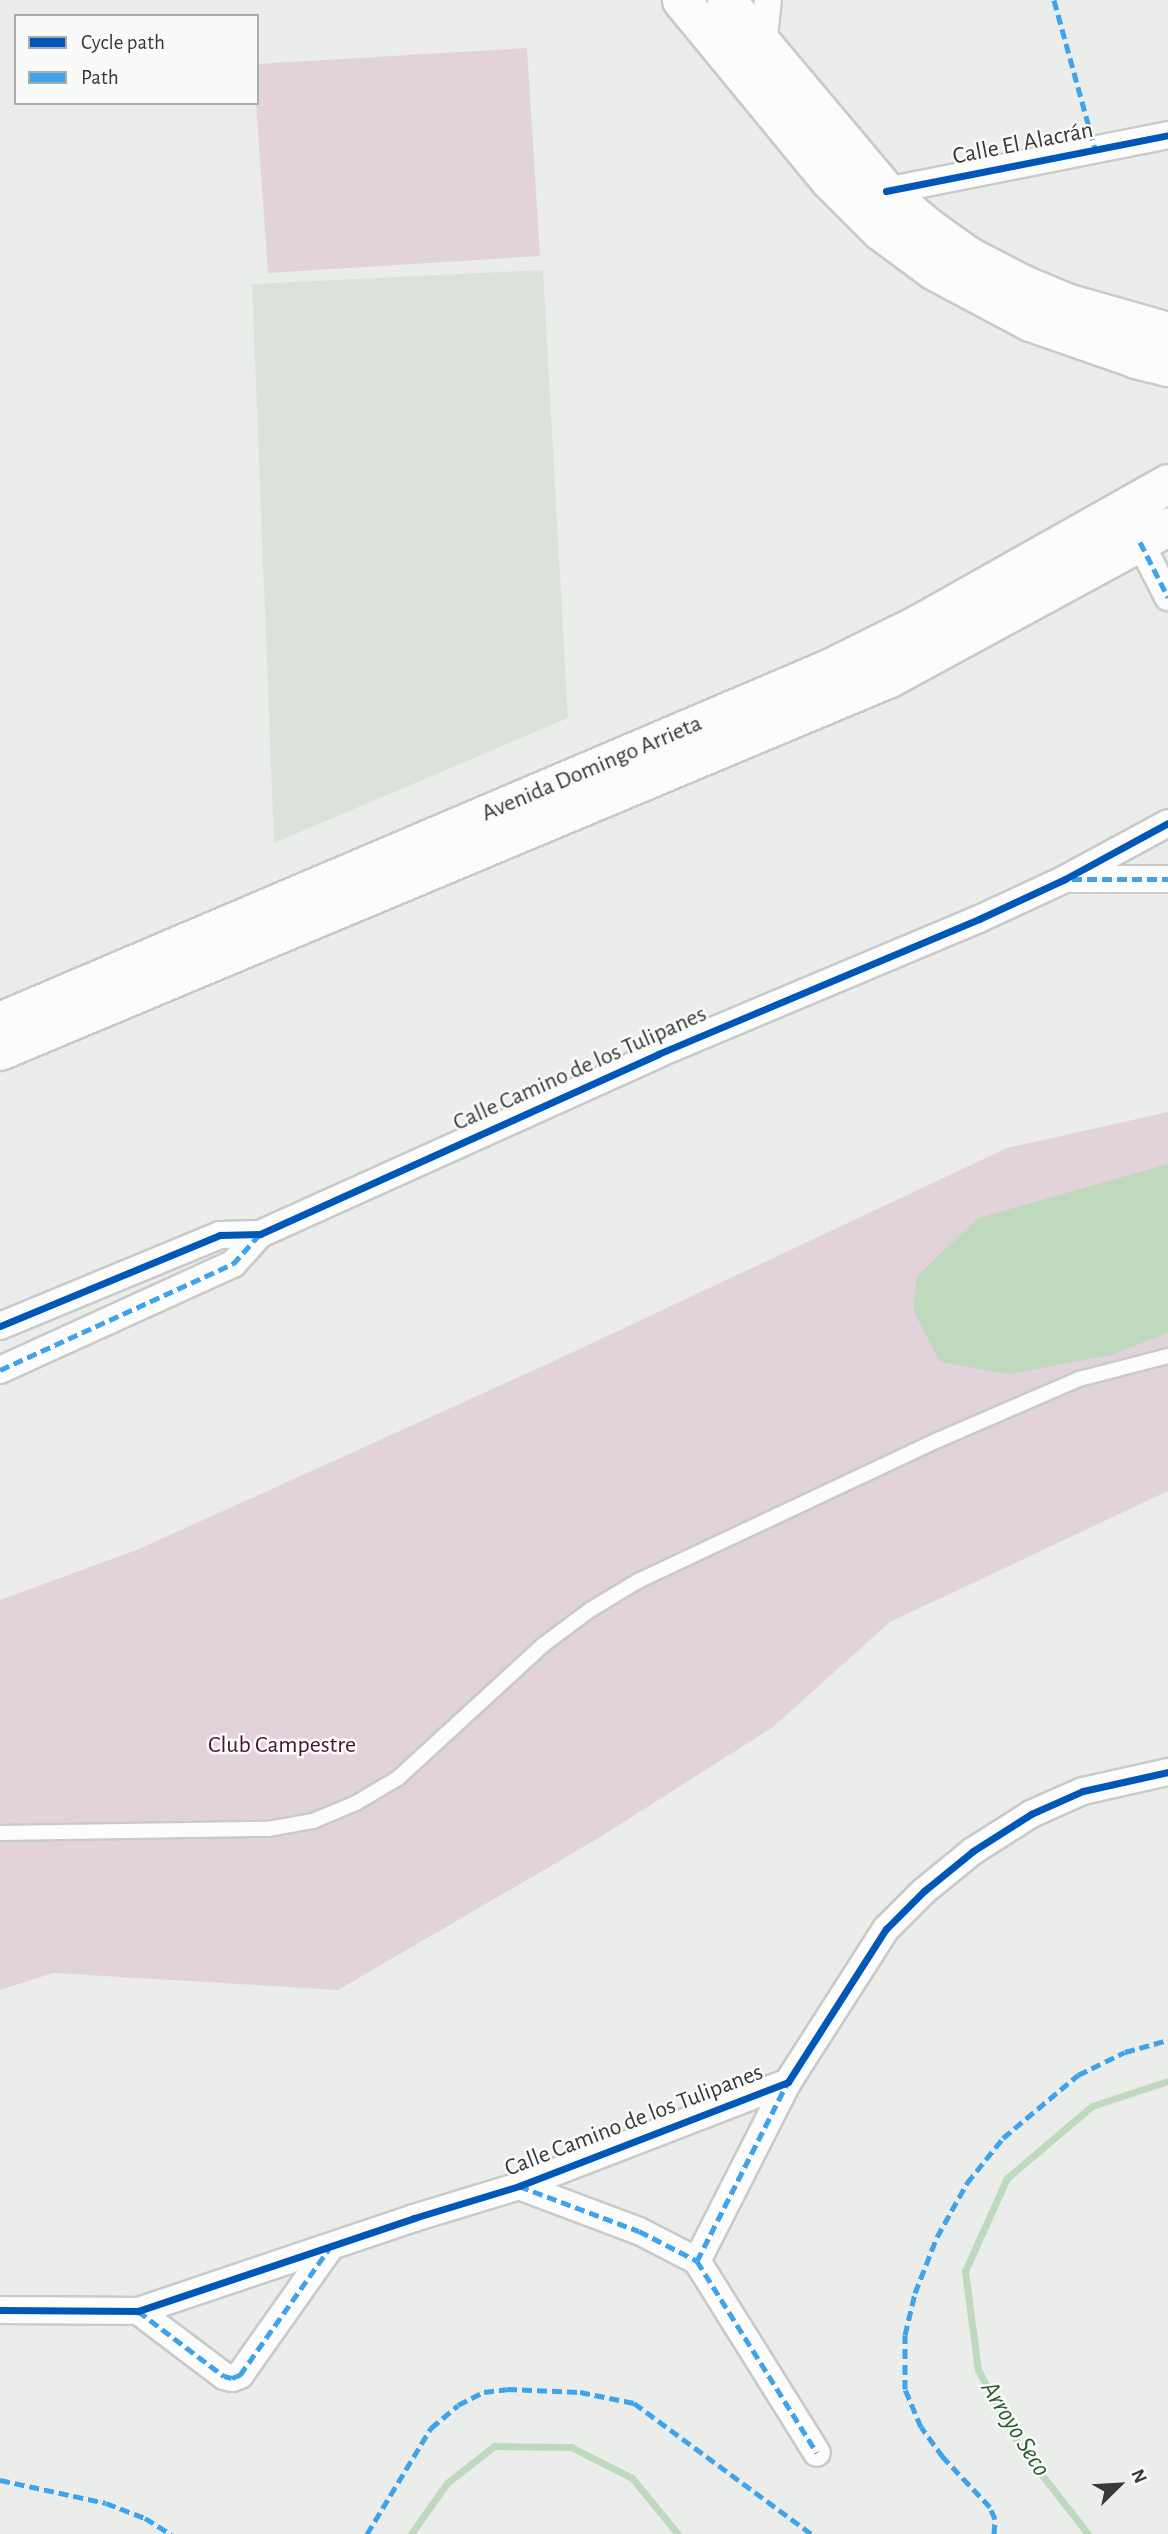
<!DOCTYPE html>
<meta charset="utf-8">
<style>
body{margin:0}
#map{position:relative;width:1168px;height:2534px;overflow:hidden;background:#ebedeb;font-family:"Alegreya Sans",sans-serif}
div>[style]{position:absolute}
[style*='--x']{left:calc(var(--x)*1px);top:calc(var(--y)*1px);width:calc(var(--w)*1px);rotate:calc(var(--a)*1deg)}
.built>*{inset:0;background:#dbe2dc}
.green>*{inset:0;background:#e2d3da}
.water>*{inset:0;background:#bed9be}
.stream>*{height:7px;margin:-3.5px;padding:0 3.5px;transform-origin:3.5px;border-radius:3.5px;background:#bed9be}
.roads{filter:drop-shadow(2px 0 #c9cbc9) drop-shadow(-2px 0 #c9cbc9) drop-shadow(0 2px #c9cbc9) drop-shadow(0 -2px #c9cbc9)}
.service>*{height:14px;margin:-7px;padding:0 7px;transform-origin:7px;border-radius:7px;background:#fcfcfc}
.minor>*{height:26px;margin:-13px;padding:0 13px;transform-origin:13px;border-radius:13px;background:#fcfcfc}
.secondary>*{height:37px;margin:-18.5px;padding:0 18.5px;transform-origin:18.5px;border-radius:18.5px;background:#fcfcfc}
.primary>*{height:38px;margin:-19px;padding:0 19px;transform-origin:19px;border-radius:19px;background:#fcfcfc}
.quiet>*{height:5px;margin-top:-2.5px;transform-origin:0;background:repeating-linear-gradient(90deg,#3fa3ec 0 10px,transparent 0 15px)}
.cycleway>*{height:7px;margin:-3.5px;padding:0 3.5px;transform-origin:3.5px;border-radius:3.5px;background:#0057b8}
span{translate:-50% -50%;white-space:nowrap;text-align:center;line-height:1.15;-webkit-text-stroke:5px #f8fbf8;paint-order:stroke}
.street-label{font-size:24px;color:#373837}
.park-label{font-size:24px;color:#491134}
.water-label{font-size:26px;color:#265b2c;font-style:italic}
.legend{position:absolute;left:14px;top:14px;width:245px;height:91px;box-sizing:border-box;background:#f8fbf8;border:2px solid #abadab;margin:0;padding:9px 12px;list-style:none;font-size:21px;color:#373837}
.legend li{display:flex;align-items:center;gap:14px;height:35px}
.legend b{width:35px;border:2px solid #abadab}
.north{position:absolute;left:1084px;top:2450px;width:70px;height:70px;-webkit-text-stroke:5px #f8fbf8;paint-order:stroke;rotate:66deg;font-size:19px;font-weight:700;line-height:28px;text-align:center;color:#373837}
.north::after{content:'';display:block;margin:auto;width:24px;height:32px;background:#373837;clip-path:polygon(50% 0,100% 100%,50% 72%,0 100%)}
</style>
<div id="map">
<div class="built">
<i style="clip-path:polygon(543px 270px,568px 718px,274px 843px,252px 284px)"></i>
</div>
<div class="green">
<i style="clip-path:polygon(527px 48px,540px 256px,268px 273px,256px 103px,257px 64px)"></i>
<i style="clip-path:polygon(1168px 1112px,1168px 1491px,890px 1622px,773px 1727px,597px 1839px,338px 1990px,53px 1973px,0 1990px,0 1600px,139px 1549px,554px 1361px,1007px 1148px)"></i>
</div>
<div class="water">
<i style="clip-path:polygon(1168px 1164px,1168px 1333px,1111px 1355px,1010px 1374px,940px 1362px,913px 1310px,917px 1276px,978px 1218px)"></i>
</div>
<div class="stream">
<i style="--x:411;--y:2534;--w:62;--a:-54.8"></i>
<i style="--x:447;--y:2483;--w:60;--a:-38.2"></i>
<i style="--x:494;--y:2446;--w:77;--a:0.7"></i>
<i style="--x:571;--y:2447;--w:68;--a:26.9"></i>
<i style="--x:632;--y:2478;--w:72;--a:50.6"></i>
<i style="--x:1088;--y:2534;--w:110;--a:-128"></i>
<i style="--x:1020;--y:2447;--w:88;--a:-118.6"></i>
<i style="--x:978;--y:2370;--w:100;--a:-97.5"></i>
<i style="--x:965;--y:2271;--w:102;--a:-65.7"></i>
<i style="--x:1007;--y:2178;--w:111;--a:-40.3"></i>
<i style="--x:1092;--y:2106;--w:80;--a:-18.2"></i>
</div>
<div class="roads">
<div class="service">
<i style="--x:0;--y:1833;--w:268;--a:-0.9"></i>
<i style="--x:268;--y:1829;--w:46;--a:-10.1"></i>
<i style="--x:313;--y:1821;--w:47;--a:-22.7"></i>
<i style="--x:356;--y:1803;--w:49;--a:-30.8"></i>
<i style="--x:398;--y:1778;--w:197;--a:-42.5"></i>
<i style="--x:543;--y:1645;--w:59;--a:-36.7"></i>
<i style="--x:590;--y:1610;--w:56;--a:-31.1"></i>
<i style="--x:638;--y:1581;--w:331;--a:-25.2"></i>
<i style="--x:938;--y:1440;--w:154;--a:-23.4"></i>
<i style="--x:1079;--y:1379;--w:92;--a:-14.5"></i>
</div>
<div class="minor">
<i style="--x:756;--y:51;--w:9;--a:-41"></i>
<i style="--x:763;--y:45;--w:45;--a:-83.7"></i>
<i style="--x:886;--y:191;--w:288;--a:-11.2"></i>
<i style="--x:1140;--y:542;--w:62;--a:63"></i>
<i style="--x:1070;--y:879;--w:98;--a:0"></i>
<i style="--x:0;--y:1326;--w:238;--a:-22.5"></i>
<i style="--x:220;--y:1235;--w:40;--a:-1.4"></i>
<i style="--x:260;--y:1234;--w:437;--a:-24.3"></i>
<i style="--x:658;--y:1054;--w:348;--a:-22.8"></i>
<i style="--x:979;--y:919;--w:95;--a:-24.9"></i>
<i style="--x:1065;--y:879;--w:117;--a:-28.5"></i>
<i style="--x:0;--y:1370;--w:256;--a:-24.5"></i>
<i style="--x:233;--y:1264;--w:40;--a:-48"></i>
<i style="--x:519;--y:2186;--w:128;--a:20.6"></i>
<i style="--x:639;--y:2231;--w:65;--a:27.3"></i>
<i style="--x:697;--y:2261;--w:226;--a:58"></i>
<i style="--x:697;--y:2261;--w:201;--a:-63.1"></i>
<i style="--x:0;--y:2310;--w:138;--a:0.4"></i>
<i style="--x:138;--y:2311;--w:291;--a:-18.6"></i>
<i style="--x:414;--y:2218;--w:110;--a:-16.9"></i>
<i style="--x:519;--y:2186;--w:288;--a:-21.1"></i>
<i style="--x:788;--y:2082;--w:182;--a:-57.4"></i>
<i style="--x:886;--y:1929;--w:54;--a:-45"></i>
<i style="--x:924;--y:1891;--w:63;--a:-39.2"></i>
<i style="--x:973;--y:1851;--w:69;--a:-32.5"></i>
<i style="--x:1031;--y:1814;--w:57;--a:-23.9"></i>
<i style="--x:1083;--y:1791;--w:87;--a:-12.6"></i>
<i style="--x:138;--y:2311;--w:108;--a:37.1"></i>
<i style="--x:224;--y:2376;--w:8;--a:14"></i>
<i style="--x:232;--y:2378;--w:9;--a:-21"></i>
<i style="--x:240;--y:2375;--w:154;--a:-54.8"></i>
</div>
<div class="secondary">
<i style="--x:681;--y:0;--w:233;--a:50.6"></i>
<i style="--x:829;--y:180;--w:72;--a:45"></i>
<i style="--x:880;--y:231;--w:67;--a:36.5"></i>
<i style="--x:934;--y:271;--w:109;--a:28"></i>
<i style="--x:1030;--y:322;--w:112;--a:19.2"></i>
<i style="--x:1136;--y:359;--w:31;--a:4"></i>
<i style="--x:726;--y:0;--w:249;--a:50"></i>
<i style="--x:886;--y:191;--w:54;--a:40.5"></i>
<i style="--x:927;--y:226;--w:52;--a:35.5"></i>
<i style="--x:969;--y:256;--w:59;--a:27.4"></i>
<i style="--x:1021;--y:283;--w:49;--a:22.9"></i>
<i style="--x:1066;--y:302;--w:106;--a:15.9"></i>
</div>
<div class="primary">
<i style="--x:1136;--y:359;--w:33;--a:14"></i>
<i style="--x:0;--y:1022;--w:899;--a:-23.06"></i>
<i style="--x:827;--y:670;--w:104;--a:-26.3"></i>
<i style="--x:920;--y:624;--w:285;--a:-29.4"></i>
<i style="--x:0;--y:1051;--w:965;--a:-22.74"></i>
<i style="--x:890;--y:678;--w:316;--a:-28.5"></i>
</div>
</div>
<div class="quiet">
<i style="--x:1054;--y:0;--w:155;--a:74.6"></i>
<i style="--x:1140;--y:542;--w:62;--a:63"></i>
<i style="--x:1072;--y:879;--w:96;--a:0"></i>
<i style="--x:0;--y:1370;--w:256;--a:-24.5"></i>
<i style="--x:233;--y:1264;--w:40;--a:-48"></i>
<i style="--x:519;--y:2186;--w:128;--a:20.6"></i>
<i style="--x:639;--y:2231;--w:65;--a:27.3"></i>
<i style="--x:697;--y:2261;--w:226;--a:58"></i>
<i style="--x:697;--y:2261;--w:201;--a:-63.1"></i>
<i style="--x:138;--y:2311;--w:108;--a:37.1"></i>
<i style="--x:224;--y:2376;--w:8;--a:14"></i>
<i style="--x:232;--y:2378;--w:9;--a:-21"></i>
<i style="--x:240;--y:2375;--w:154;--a:-54.8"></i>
<i style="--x:0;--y:2480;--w:108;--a:12.2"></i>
<i style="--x:106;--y:2503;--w:42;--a:21"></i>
<i style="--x:145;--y:2518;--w:31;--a:32"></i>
<i style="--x:367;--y:2534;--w:124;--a:-58.9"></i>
<i style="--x:431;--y:2428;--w:35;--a:-40"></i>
<i style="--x:458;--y:2405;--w:29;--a:-27"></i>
<i style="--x:484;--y:2392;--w:23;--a:-7"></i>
<i style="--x:507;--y:2389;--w:73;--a:2.4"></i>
<i style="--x:580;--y:2392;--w:55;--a:11.5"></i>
<i style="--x:634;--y:2403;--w:221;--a:36.4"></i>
<i style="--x:994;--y:2534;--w:15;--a:-86"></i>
<i style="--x:995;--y:2519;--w:13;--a:-113"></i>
<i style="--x:990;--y:2507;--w:69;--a:-133.2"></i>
<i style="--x:943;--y:2457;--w:37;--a:-126"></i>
<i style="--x:921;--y:2427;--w:41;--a:-112.8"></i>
<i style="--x:905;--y:2389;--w:54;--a:-90"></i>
<i style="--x:905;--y:2335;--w:43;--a:-76.6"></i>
<i style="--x:915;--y:2293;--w:60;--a:-68.6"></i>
<i style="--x:937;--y:2237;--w:62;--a:-60.9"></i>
<i style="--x:967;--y:2183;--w:58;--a:-51.3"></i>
<i style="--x:1003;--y:2138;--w:98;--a:-40"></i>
<i style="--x:1078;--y:2075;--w:52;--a:-26.1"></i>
<i style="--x:1125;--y:2052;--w:45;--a:-15.6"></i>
</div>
<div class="cycleway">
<i style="--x:886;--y:191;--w:288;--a:-11.2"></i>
<i style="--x:0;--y:1326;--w:238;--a:-22.5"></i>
<i style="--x:220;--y:1235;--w:40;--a:-1.4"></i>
<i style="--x:260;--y:1234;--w:437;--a:-24.3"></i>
<i style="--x:658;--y:1054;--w:348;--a:-22.8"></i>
<i style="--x:979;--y:919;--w:95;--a:-24.9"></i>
<i style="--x:1065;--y:879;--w:117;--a:-28.5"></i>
<i style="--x:0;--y:2310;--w:138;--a:0.4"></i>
<i style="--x:138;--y:2311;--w:291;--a:-18.6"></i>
<i style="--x:414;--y:2218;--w:110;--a:-16.9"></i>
<i style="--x:519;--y:2186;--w:288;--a:-21.1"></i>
<i style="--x:788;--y:2082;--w:182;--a:-57.4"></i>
<i style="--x:886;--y:1929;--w:54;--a:-45"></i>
<i style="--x:924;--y:1891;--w:63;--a:-39.2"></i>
<i style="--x:973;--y:1851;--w:69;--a:-32.5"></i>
<i style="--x:1031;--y:1814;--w:57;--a:-23.9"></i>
<i style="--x:1083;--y:1791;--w:87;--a:-12.6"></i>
</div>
<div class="street-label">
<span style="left:1023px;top:144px;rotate:-11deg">Calle El Alacrán</span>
<span style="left:592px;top:769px;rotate:-23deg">Avenida Domingo Arrieta</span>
<span style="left:580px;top:1069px;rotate:-24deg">Calle Camino de los Tulipanes</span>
<span style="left:634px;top:2121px;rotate:-21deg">Calle Camino de los Tulipanes</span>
</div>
<div class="park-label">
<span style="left:282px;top:1746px">Club Campestre</span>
</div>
<div class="water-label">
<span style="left:1015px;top:2429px;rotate:58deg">Arroyo Seco</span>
</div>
<ul class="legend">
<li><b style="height:9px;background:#0057b8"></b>Cycle path</li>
<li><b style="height:9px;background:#3fa3ec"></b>Path</li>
</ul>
<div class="north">N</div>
</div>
